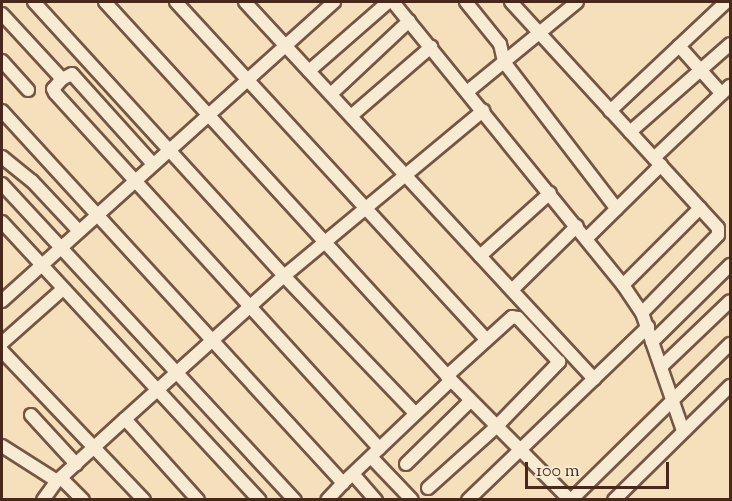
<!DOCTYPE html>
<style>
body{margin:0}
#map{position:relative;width:732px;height:501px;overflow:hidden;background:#f5e0bb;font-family:"Sorts Mill Goudy",serif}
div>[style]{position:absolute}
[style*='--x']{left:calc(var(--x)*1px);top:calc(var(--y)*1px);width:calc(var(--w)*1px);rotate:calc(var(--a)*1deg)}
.roads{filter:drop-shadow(2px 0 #745644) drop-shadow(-2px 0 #745644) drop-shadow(0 2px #745644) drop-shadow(0 -2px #745644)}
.minor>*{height:12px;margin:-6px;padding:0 6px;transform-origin:6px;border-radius:6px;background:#f8ebd3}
span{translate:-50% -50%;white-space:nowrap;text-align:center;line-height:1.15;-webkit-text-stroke:4.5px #f8ebd3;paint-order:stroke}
.frame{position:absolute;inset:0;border:3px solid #49281c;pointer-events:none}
.scale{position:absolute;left:525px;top:462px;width:144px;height:27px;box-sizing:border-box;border:3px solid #49281c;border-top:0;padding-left:8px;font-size:18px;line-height:21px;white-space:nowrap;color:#49281c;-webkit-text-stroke:4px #f8ebd3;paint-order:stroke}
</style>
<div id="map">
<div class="roads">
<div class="minor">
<i style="--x:34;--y:2;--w:371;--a:47.6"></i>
<i style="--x:284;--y:276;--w:190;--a:46.3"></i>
<i style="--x:105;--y:2;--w:512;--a:47.53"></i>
<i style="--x:451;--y:380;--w:169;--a:45.2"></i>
<i style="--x:176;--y:2;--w:458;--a:47.4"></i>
<i style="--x:245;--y:2;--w:514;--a:47.21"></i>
<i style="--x:393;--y:2;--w:365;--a:50.9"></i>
<i style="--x:623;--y:285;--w:34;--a:56"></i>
<i style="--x:642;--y:313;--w:125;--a:70.8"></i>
<i style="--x:466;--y:2;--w:54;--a:51"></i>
<i style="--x:500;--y:44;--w:18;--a:77"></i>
<i style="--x:504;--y:62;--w:185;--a:52.5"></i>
<i style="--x:511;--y:2;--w:306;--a:47.5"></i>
<i style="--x:718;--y:228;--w:7;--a:90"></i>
<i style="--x:718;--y:235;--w:109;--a:134.3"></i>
<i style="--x:2;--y:14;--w:88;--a:47.3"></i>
<i style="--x:62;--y:79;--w:13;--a:132"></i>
<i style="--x:53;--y:89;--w:4;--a:63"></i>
<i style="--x:55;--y:93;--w:481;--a:47.6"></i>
<i style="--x:679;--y:46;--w:64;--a:48.1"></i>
<i style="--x:2;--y:61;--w:39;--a:48"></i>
<i style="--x:309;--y:71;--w:105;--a:-41.1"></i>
<i style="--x:62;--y:79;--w:11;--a:-27"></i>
<i style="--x:72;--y:74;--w:121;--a:48"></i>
<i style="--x:467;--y:92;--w:142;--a:-39.3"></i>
<i style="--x:331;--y:94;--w:107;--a:-43.1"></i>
<i style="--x:2;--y:111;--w:505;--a:47.49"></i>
<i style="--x:343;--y:483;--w:23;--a:133"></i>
<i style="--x:610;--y:111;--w:159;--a:-43.2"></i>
<i style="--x:351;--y:116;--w:106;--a:-40.8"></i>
<i style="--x:630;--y:132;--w:133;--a:-41.3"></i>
<i style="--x:2;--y:157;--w:38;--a:39"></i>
<i style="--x:32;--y:181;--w:67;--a:46.8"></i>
<i style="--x:654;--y:158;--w:105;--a:-43.5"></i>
<i style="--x:2;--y:184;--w:431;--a:47.2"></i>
<i style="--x:2;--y:222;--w:379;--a:47.2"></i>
<i style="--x:587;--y:238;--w:104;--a:-44.6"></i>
<i style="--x:480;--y:256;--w:94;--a:-42"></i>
<i style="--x:623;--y:285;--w:109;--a:-45"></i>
<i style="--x:512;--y:290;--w:91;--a:-44.6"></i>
<i style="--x:2;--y:301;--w:447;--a:-42"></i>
<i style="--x:652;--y:342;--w:110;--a:-44.6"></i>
<i style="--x:2;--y:343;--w:81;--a:-41.5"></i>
<i style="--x:2;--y:351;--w:206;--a:46.4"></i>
<i style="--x:661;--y:367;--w:95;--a:-43.7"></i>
<i style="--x:31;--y:415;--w:67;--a:47.4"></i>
<i style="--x:125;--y:419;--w:214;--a:-42"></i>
<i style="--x:284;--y:276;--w:259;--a:-39.7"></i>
<i style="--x:2;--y:446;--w:65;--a:32.5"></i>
<i style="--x:371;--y:457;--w:59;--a:46.4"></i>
<i style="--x:406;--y:464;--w:90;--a:-44.5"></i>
<i style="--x:353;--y:474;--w:35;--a:49"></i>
<i style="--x:61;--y:478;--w:31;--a:45"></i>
<i style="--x:343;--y:483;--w:149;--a:-43.6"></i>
<i style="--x:428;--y:488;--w:91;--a:-41.9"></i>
<i style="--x:496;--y:427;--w:91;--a:-45.9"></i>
<i style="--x:559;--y:362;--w:60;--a:-133"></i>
<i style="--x:518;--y:318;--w:6;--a:-171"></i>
<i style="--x:512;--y:317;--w:88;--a:137.8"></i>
<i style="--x:43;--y:500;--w:24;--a:-54"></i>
<i style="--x:57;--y:481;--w:92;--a:-42.4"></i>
<i style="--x:125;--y:419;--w:109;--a:48"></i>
<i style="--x:468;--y:500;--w:250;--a:-43.9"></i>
<i style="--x:571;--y:500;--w:223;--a:-44.5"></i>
<i style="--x:614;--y:500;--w:163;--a:-44.5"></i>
</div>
</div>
<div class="frame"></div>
<div class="scale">100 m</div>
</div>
